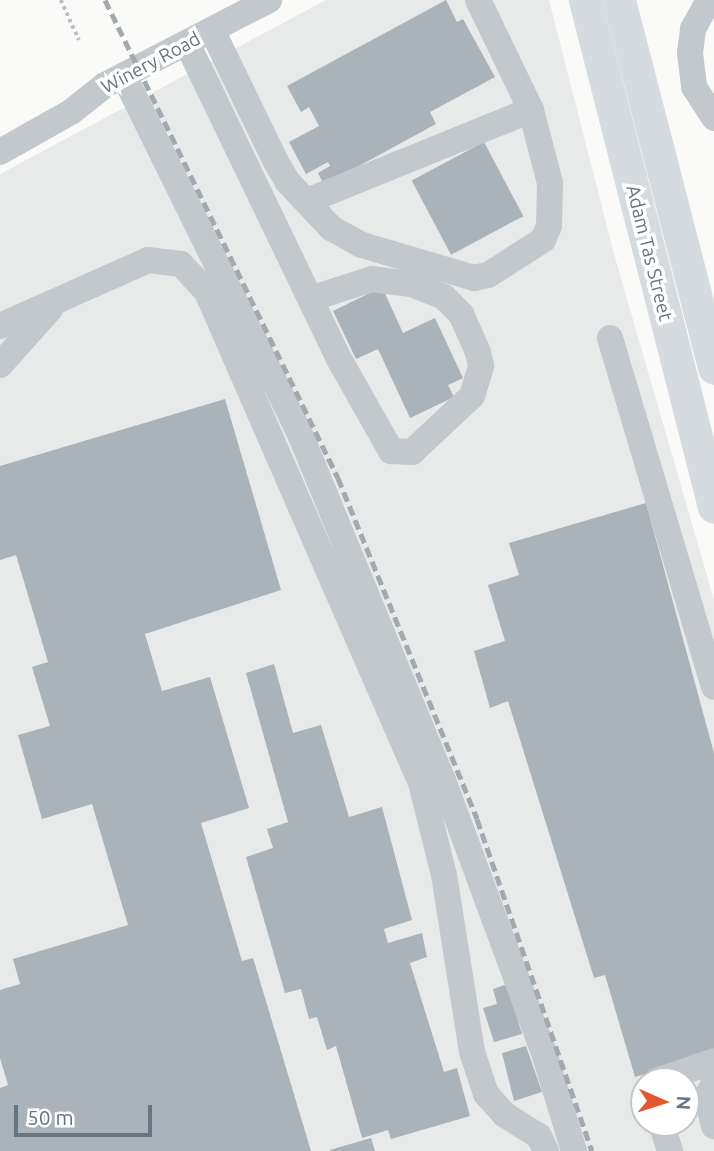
<!DOCTYPE html>
<style>
body{margin:0}
#map{position:relative;width:714px;height:1151px;overflow:hidden;background:#fafaf8;font-family:Ubuntu,sans-serif}
div>[style]{position:absolute}
[style*='--x']{left:calc(var(--x)*1px);top:calc(var(--y)*1px);width:calc(var(--w)*1px);rotate:calc(var(--a)*1deg)}
.built>*{inset:0;background:#e8e9e9}
.building>*{inset:0;background:#aab3b9;transform-origin:0 0}
.path>*{height:3.5px;margin-top:-1.75px;transform-origin:0;background:repeating-linear-gradient(90deg,#bbbfc2 0 3.5px,transparent 0 7px)}
.minor>*{height:26px;margin:-13px;padding:0 13px;transform-origin:13px;border-radius:13px;background:#c3c8cc}
.major>*{height:33px;margin:-16.5px;padding:0 16.5px;transform-origin:16.5px;border-radius:16.5px;background:#d6dbdf}
.rail>*{height:5px;margin-top:-2.5px;transform-origin:0;background:repeating-linear-gradient(90deg,#a2aab0 0 10px,transparent 0 15px)}
span{translate:-50% -50%;white-space:nowrap;text-align:center;line-height:1.15;-webkit-text-stroke:7px #fff;paint-order:stroke}
.street-label{font-size:19px;color:#657683}
.north{position:absolute;left:630px;top:1067px;width:70px;height:70px;box-sizing:border-box;background:#fff;border:2px solid #c1c8cd;border-radius:50%;rotate:93deg;font-size:19px;font-weight:700;line-height:28px;text-align:center;color:#657683}
.north::after{content:'';display:block;margin:auto;width:24px;height:32px;background:#e4572e;clip-path:polygon(50% 0,100% 100%,50% 72%,0 100%)}
.scale{position:absolute;left:14px;top:1105px;width:138px;height:32px;box-sizing:border-box;border:4px solid #657683;border-top:0;padding-left:9px;font-size:21px;line-height:24px;white-space:nowrap;color:#657683;-webkit-text-stroke:5px #fff;paint-order:stroke}
</style>
<div id="map">
<div class="built">
<i style="clip-path:polygon(evenodd,326px 0,549px 0,614px 254px,714px 600px,714px 1151px,0 1151px,0 174px,326px 0,644px 1081px,686px 1081px,686px 1123px,644px 1123px,644px 1081px)"></i>
</div>
<div class="building">
<i style="clip-path:polygon(446px 0,457px 22px,463px 19px,495px 77px,430px 112px,436px 124px,324px 185px,318px 173px,330px 166px,328px 162px,306px 174px,289px 142px,319px 126px,309px 107px,301px 112px,287px 86px)"></i>
<i style="left:484px;top:142px;width:84px;height:82px;rotate:62deg"></i>
<i style="clip-path:polygon(382px 287px,403px 333px,435px 318px,463px 378px,448px 385px,454px 397px,410px 418px,378px 349px,356px 359px,333px 311px)"></i>
<i style="clip-path:polygon(225px 399px,281px 590px,145px 634px,162px 691px,210px 677px,249px 808px,201px 823px,242px 961px,253px 958px,311px 1151px,0 1151px,0 1088px,8px 1085px,0 1058px,0 990px,20px 984px,13px 959px,128px 925px,92px 804px,42px 819px,18px 735px,50px 726px,32px 667px,48px 662px,16px 555px,0 560px,0 466px)"></i>
<i style="clip-path:polygon(646px 503px,714px 753px,714px 1054px,635px 1077px,605px 975px,594px 978px,508px 701px,490px 708px,474px 651px,505px 641px,488px 585px,519px 575px,509px 543px)"></i>
<i style="clip-path:polygon(274px 664px,293px 733px,321px 725px,349px 817px,382px 807px,412px 920px,384px 929px,388px 943px,422px 933px,427px 957px,410px 963px,444px 1072px,457px 1068px,470px 1116px,391px 1139px,388px 1130px,362px 1138px,336px 1046px,327px 1050px,317px 1017px,309px 1019px,301px 989px,285px 993px,246px 857px,273px 848px,267px 829px,288px 822px,246px 673px)"></i>
<i style="clip-path:polygon(507px 984px,522px 1034px,494px 1042px,483px 1008px,497px 1004px,493px 989px)"></i>
<i style="clip-path:polygon(526px 1046px,542px 1092px,514px 1101px,502px 1053px)"></i>
<i style="clip-path:polygon(371px 1138px,375px 1151px,330px 1151px,330px 1150px)"></i>
</div>
<div class="path">
<i style="--x:61;--y:0;--w:44;--a:65.8"></i>
</div>
<div class="minor">
<i style="--x:709;--y:0;--w:33;--a:119"></i>
<i style="--x:693;--y:29;--w:24;--a:97"></i>
<i style="--x:690;--y:53;--w:34;--a:83"></i>
<i style="--x:694;--y:87;--w:37;--a:57"></i>
<i style="--x:212;--y:30;--w:144;--a:64.1"></i>
<i style="--x:275;--y:160;--w:24;--a:60"></i>
<i style="--x:287;--y:181;--w:64;--a:46.9"></i>
<i style="--x:331;--y:228;--w:35;--a:29"></i>
<i style="--x:362;--y:245;--w:117;--a:16.4"></i>
<i style="--x:474;--y:278;--w:14;--a:-12"></i>
<i style="--x:488;--y:275;--w:65;--a:-32.5"></i>
<i style="--x:543;--y:240;--w:15;--a:-67"></i>
<i style="--x:549;--y:226;--w:43;--a:-88.7"></i>
<i style="--x:550;--y:183;--w:75;--a:-104.6"></i>
<i style="--x:531;--y:110;--w:122;--a:-115.7"></i>
<i style="--x:187;--y:43;--w:351;--a:64.3"></i>
<i style="--x:339;--y:359;--w:106;--a:60.5"></i>
<i style="--x:391;--y:451;--w:21;--a:3"></i>
<i style="--x:412;--y:452;--w:82;--a:-43"></i>
<i style="--x:472;--y:396;--w:31;--a:-73"></i>
<i style="--x:481;--y:366;--w:14;--a:-102"></i>
<i style="--x:478;--y:352;--w:42;--a:-114.1"></i>
<i style="--x:461;--y:314;--w:24;--a:-135"></i>
<i style="--x:444;--y:297;--w:35;--a:-158"></i>
<i style="--x:411;--y:284;--w:39;--a:-173"></i>
<i style="--x:372;--y:279;--w:65;--a:162.1"></i>
<i style="--x:124;--y:76;--w:394;--a:63.8"></i>
<i style="--x:298;--y:429;--w:380;--a:67.6"></i>
<i style="--x:443;--y:780;--w:297;--a:69.7"></i>
<i style="--x:546;--y:1059;--w:96;--a:73.1"></i>
<i style="--x:0;--y:152;--w:81;--a:-29.4"></i>
<i style="--x:71;--y:112;--w:43;--a:-38.5"></i>
<i style="--x:105;--y:85;--w:185;--a:-27.4"></i>
<i style="--x:307;--y:201;--w:242;--a:-22.1"></i>
<i style="--x:0;--y:326;--w:162;--a:-24"></i>
<i style="--x:148;--y:260;--w:33;--a:7"></i>
<i style="--x:181;--y:264;--w:38;--a:47"></i>
<i style="--x:207;--y:292;--w:536;--a:66.45"></i>
<i style="--x:421;--y:783;--w:95;--a:76"></i>
<i style="--x:444;--y:875;--w:179;--a:81"></i>
<i style="--x:472;--y:1052;--w:44;--a:71.6"></i>
<i style="--x:486;--y:1094;--w:28;--a:48"></i>
<i style="--x:505;--y:1115;--w:40;--a:32"></i>
<i style="--x:539;--y:1136;--w:17;--a:65"></i>
<i style="--x:610;--y:338;--w:364;--a:73.4"></i>
<i style="--x:0;--y:365;--w:75;--a:-48.2"></i>
<i style="--x:657;--y:1081;--w:60;--a:-19.3"></i>
<i style="--x:714;--y:1083;--w:15;--a:118"></i>
<i style="--x:707;--y:1096;--w:31;--a:77"></i>
<i style="--x:661;--y:1123;--w:29;--a:72"></i>
</div>
<div class="major">
<i style="--x:585;--y:0;--w:523;--a:75.72"></i>
<i style="--x:619;--y:0;--w:380;--a:75.5"></i>
</div>
<div class="rail">
<i style="--x:105;--y:0;--w:532;--a:64.01"></i>
<i style="--x:338;--y:478;--w:368;--a:67.8"></i>
<i style="--x:477;--y:819;--w:351;--a:70.9"></i>
</div>
<div class="street-label">
<span style="left:151px;top:63px;rotate:-28deg">Winery Road</span>
<span style="left:649px;top:253px;rotate:76deg">Adam Tas Street</span>
</div>
<div class="north">N</div>
<div class="scale">50 m</div>
</div>
